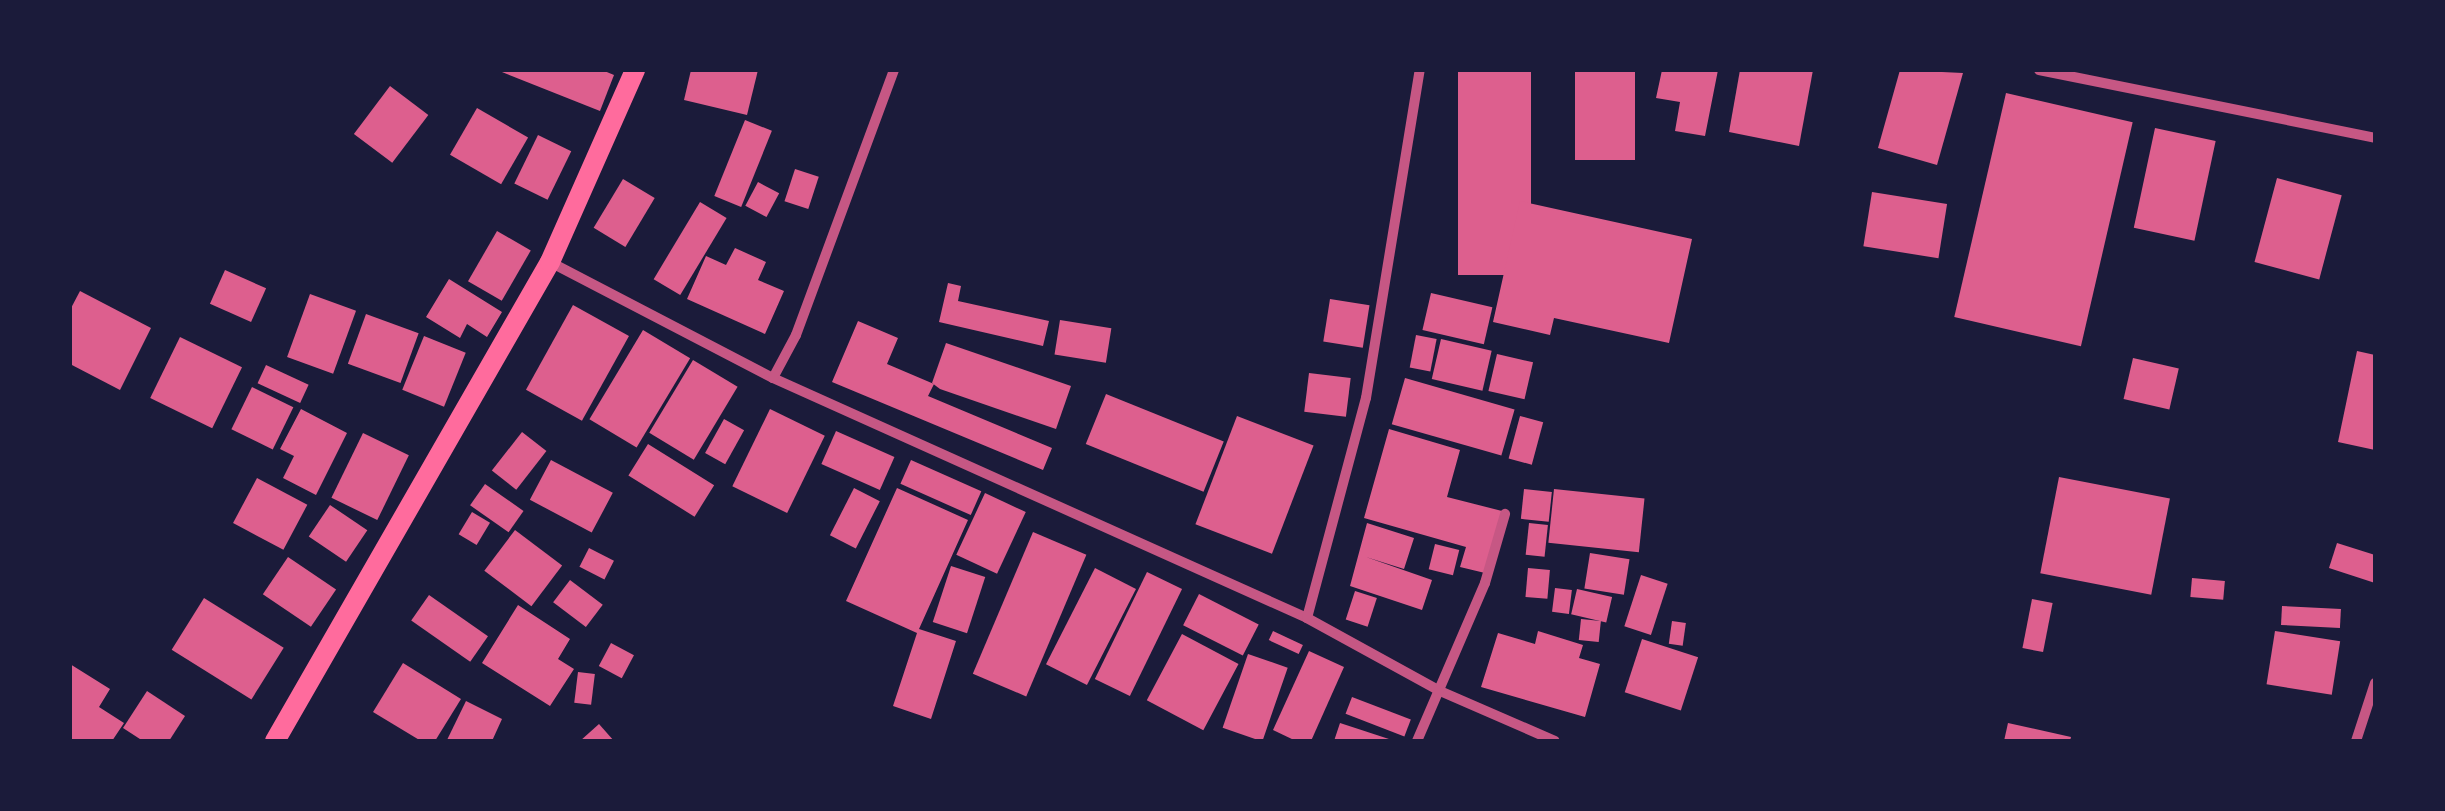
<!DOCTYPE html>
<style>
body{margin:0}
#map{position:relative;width:2445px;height:811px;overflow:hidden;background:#1b1b3a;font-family:Quicksand,sans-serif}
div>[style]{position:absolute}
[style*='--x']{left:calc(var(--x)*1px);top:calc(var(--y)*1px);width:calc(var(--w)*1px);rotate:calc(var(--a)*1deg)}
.building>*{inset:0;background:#dd5f8e;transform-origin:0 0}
.minor>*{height:10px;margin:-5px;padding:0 5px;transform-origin:5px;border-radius:5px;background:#c65784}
.secondary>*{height:20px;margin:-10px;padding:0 10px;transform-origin:10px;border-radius:10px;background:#ff6b9d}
span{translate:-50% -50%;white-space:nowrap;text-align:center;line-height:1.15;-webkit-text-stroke:9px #1b1b3a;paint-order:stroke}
.frame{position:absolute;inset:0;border:72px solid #1b1b3a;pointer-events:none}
</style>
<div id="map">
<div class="building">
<i style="clip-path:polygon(497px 70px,602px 70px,614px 75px,600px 111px)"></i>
<i style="clip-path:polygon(691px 70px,758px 70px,747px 115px,684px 100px)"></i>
<i style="left:1458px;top:70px;width:73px;height:205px"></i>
<i style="left:1575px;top:70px;width:60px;height:90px"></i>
<i style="clip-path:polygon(1662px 70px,1718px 70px,1705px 136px,1675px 131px,1680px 102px,1656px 98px)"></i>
<i style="clip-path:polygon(1740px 70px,1813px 70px,1799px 146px,1729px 132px)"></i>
<i style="clip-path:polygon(1900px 70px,1963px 73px,1937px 165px,1878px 148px)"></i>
<i style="left:390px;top:86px;width:48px;height:60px;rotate:37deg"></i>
<i style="left:2006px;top:93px;width:130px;height:230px;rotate:13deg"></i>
<i style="left:477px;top:108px;width:59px;height:54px;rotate:30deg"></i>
<i style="left:745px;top:120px;width:29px;height:82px;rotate:22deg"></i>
<i style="left:2155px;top:128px;width:62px;height:102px;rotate:12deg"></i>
<i style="left:538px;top:135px;width:37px;height:54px;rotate:26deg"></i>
<i style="left:795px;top:169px;width:25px;height:34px;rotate:18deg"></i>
<i style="left:2277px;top:178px;width:67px;height:87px;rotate:15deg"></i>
<i style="left:623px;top:179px;width:37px;height:57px;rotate:31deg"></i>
<i style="left:758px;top:182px;width:24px;height:27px;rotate:28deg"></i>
<i style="left:1872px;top:192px;width:76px;height:55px;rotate:9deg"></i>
<i style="clip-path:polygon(1520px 201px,1692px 239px,1669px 343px,1554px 318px,1550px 335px,1493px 322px)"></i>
<i style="left:700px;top:202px;width:31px;height:90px;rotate:31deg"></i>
<i style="left:497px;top:231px;width:39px;height:58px;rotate:30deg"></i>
<i style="clip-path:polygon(735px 248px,766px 262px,758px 280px,784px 291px,765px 334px,687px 299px,706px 256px,726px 265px)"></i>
<i style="left:225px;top:270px;width:45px;height:37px;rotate:24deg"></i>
<i style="clip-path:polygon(449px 279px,502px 312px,487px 337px,467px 324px,460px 338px,426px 317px)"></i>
<i style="clip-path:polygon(948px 283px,961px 286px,958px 301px,1049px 321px,1043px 346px,939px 322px)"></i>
<i style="clip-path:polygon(80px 291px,151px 328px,120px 390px,70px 364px,70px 310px)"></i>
<i style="left:1431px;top:293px;width:63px;height:38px;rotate:13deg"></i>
<i style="left:310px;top:294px;width:49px;height:67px;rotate:20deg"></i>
<i style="left:1330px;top:299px;width:40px;height:43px;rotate:9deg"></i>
<i style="left:573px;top:305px;width:64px;height:97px;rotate:29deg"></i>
<i style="left:366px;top:314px;width:56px;height:53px;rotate:20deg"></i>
<i style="left:1060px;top:320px;width:52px;height:35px;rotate:9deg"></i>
<i style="clip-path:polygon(858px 321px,898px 338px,887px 364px,934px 384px,928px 396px,1052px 448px,1043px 470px,832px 382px)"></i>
<i style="left:643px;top:330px;width:55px;height:104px;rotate:31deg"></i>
<i style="left:1416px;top:335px;width:21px;height:33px;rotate:11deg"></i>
<i style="left:424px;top:336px;width:45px;height:58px;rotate:22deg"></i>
<i style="left:180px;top:337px;width:69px;height:68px;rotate:26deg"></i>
<i style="left:1441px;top:339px;width:52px;height:41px;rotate:13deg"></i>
<i style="clip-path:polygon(946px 343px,1071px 386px,1056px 429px,940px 389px,932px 383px)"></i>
<i style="clip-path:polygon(2357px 351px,2375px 355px,2375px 450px,2338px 442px)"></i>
<i style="left:1497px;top:354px;width:37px;height:38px;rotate:13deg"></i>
<i style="left:2133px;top:358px;width:47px;height:42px;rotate:13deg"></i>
<i style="left:693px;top:360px;width:52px;height:85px;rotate:31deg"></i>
<i style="left:266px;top:365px;width:47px;height:20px;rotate:25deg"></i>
<i style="left:1309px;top:373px;width:42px;height:39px;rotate:7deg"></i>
<i style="left:1405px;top:378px;width:114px;height:48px;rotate:16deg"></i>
<i style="left:252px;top:387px;width:46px;height:47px;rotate:26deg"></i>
<i style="left:1106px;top:394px;width:127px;height:54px;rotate:22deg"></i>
<i style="clip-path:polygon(301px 409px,347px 433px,316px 495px,283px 478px,294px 456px,280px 449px)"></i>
<i style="left:770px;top:409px;width:61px;height:86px;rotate:26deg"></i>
<i style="left:1237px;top:416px;width:82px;height:116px;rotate:21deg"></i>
<i style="left:1520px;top:416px;width:24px;height:44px;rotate:15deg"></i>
<i style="left:724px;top:419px;width:23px;height:39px;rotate:29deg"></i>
<i style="clip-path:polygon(1389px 429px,1460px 450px,1447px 497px,1502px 511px,1485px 573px,1460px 567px,1466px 547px,1364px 518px)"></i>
<i style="left:836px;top:431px;width:64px;height:36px;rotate:24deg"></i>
<i style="left:522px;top:432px;width:31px;height:49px;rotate:38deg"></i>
<i style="left:363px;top:433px;width:51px;height:72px;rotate:26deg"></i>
<i style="left:648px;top:444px;width:78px;height:37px;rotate:32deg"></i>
<i style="left:551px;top:460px;width:70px;height:45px;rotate:28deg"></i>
<i style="left:911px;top:460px;width:77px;height:26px;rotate:24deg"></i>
<i style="left:2059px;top:477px;width:113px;height:98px;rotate:11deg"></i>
<i style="left:257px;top:478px;width:57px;height:51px;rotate:28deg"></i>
<i style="left:485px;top:484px;width:47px;height:26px;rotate:35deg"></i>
<i style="left:854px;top:488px;width:29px;height:53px;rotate:27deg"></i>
<i style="clip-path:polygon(897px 488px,968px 520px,919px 629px,956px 641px,931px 719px,893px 706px,917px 633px,846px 601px)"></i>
<i style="left:1524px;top:489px;width:28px;height:30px;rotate:6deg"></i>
<i style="left:1554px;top:489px;width:91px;height:54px;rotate:6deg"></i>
<i style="left:985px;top:493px;width:45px;height:68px;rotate:25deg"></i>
<i style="left:330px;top:505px;width:45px;height:38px;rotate:34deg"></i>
<i style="left:472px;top:512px;width:21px;height:26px;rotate:31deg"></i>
<i style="clip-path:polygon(1367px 523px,1414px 538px,1404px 569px,1366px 557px,1432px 580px,1422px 610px,1350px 586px)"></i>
<i style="left:1529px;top:523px;width:19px;height:32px;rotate:6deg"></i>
<i style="left:515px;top:530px;width:59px;height:51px;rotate:37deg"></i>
<i style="left:1033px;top:532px;width:58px;height:154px;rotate:23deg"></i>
<i style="clip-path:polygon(2337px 543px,2375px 555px,2375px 583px,2329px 568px)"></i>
<i style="left:1435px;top:544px;width:25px;height:26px;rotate:14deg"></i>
<i style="left:589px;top:548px;width:28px;height:21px;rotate:27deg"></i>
<i style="left:1590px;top:553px;width:40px;height:36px;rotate:9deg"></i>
<i style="left:288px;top:557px;width:58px;height:45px;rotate:34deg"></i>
<i style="left:951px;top:566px;width:36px;height:59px;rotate:18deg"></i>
<i style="left:1095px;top:568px;width:46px;height:108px;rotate:27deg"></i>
<i style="left:1528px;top:568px;width:22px;height:29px;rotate:5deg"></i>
<i style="left:1147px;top:572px;width:39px;height:119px;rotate:26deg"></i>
<i style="left:1641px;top:575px;width:28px;height:54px;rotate:18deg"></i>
<i style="left:2192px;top:578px;width:33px;height:19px;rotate:5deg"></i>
<i style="left:570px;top:580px;width:41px;height:28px;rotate:37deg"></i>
<i style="left:1555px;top:588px;width:17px;height:24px;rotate:7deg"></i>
<i style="left:1577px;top:589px;width:36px;height:26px;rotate:13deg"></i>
<i style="left:1355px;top:591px;width:23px;height:30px;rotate:18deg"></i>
<i style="left:1199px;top:594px;width:67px;height:35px;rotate:27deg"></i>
<i style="left:429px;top:595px;width:72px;height:31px;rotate:35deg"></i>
<i style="left:204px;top:598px;width:94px;height:61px;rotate:32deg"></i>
<i style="left:2032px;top:599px;width:21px;height:50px;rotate:11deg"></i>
<i style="clip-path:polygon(518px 605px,570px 639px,558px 659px,574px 669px,550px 706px,482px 663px)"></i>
<i style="left:2282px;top:606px;width:59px;height:19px;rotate:3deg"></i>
<i style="left:1581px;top:619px;width:20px;height:21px;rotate:6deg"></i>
<i style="left:1672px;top:621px;width:14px;height:23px;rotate:8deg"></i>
<i style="left:1273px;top:631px;width:33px;height:10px;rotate:25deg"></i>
<i style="clip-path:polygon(1538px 631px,1583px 645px,1579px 658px,1600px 664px,1585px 717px,1481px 687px,1498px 633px,1535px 644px)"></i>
<i style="left:2275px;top:631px;width:66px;height:54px;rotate:9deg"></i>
<i style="left:1182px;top:634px;width:64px;height:75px;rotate:28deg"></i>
<i style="left:1642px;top:639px;width:59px;height:56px;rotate:18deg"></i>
<i style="left:611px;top:643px;width:26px;height:26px;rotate:28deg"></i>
<i style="clip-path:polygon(1309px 651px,1344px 667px,1311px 741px,1296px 741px,1273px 730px)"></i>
<i style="left:1248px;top:654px;width:42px;height:78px;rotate:19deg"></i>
<i style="clip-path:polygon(403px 663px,461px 699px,435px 741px,421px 741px,373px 712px)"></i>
<i style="clip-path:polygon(70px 664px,110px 689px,99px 707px,124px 723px,112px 741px,70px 741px)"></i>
<i style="left:578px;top:672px;width:17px;height:31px;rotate:7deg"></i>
<i style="clip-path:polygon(147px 691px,185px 716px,169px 741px,143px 741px,123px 728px)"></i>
<i style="left:1352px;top:697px;width:63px;height:18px;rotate:21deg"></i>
<i style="clip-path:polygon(466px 701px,502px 719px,492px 741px,447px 740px)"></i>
<i style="clip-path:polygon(1340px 723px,1392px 740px,1392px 741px,1334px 741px)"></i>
<i style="clip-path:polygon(2008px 723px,2071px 737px,2070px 741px,2004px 741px)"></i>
<i style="clip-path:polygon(599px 724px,614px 741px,580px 741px)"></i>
</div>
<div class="minor">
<i style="--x:2039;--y:70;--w:343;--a:11.4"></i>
<i style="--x:550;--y:262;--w:251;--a:27.5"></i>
<i style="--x:773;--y:378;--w:585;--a:24.2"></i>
<i style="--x:1307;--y:618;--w:152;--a:28.8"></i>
<i style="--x:1440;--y:691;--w:125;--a:23.5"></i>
<i style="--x:773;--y:378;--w:49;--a:-61.9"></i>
<i style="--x:796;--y:335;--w:283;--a:-69.7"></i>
<i style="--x:1307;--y:618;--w:228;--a:-75"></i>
<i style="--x:1366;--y:398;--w:332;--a:-80.7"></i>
<i style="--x:1417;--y:741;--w:172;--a:-66.7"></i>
<i style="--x:1485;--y:583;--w:72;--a:-73.8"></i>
<i style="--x:2356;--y:741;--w:61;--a:-71.9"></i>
</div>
<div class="secondary">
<i style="--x:275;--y:741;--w:552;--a:-60.14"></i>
<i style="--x:550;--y:262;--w:210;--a:-66.1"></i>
</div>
<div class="frame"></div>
</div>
